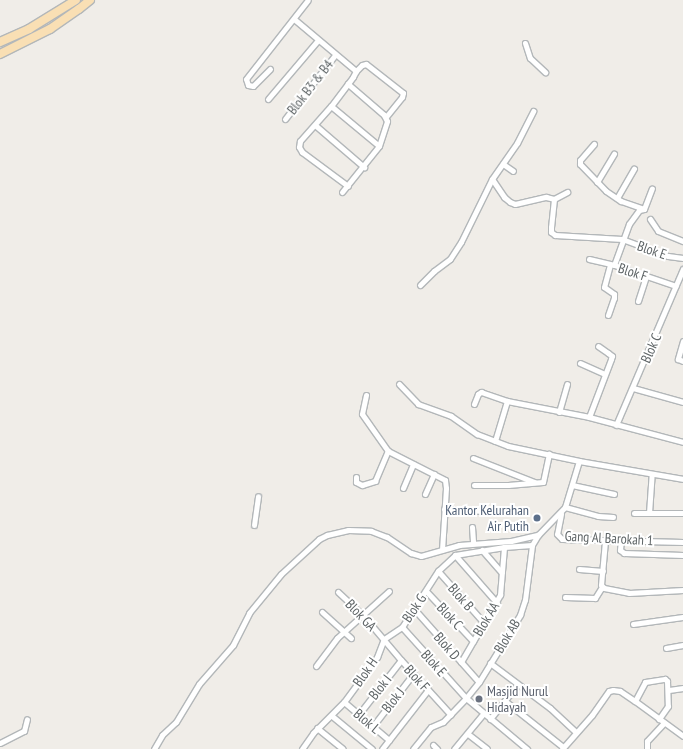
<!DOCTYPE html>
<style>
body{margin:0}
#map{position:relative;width:683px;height:749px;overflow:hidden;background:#f0ede8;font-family:"PT Sans Narrow",sans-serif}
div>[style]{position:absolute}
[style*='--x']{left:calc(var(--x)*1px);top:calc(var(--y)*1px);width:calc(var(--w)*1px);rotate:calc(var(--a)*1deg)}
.roads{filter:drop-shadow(1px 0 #b3b7b9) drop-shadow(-1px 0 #b3b7b9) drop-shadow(0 1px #b3b7b9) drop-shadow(0 -1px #b3b7b9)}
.minor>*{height:5px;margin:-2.5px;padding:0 2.5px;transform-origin:2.5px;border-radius:2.5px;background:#fff}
.primary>*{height:8px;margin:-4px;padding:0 4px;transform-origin:4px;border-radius:4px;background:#f9dfb4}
.dots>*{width:11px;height:11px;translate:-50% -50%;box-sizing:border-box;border:2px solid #fff;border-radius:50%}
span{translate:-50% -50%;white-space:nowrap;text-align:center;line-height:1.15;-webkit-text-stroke:4px #fff;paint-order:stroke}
.street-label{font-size:14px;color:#5f6567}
.service-label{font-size:14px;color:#4e5e75}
.right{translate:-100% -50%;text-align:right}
.worship-label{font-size:14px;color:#5b616d}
.left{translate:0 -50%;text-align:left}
</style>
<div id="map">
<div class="roads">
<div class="minor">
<i style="--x:294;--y:19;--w:81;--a:40"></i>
<i style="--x:356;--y:71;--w:7;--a:117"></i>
<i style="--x:353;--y:77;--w:36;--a:127"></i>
<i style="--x:331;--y:106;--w:47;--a:131.5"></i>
<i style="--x:300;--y:141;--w:6;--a:99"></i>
<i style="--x:299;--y:147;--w:6;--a:59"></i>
<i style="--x:302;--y:152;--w:57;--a:36.5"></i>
<i style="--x:525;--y:43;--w:16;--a:72"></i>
<i style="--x:530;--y:58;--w:21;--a:43"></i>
<i style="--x:270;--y:69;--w:24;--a:135"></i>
<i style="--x:253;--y:86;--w:5;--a:-169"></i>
<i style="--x:248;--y:85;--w:6;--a:-108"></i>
<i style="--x:246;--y:79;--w:100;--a:-51.9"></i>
<i style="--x:356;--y:71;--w:8;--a:-45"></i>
<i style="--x:362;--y:65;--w:4;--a:-14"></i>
<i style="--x:366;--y:64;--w:47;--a:38.1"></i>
<i style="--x:403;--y:93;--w:4;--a:104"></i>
<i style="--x:402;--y:97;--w:26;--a:129"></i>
<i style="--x:268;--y:99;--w:77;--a:-49.7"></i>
<i style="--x:331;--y:106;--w:62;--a:39.8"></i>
<i style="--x:285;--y:119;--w:81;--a:-52"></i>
<i style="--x:315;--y:125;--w:65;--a:40.6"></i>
<i style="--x:594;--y:144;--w:21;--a:131"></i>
<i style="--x:580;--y:160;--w:4;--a:90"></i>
<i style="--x:580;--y:164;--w:37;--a:46"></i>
<i style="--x:606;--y:191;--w:18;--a:34"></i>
<i style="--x:621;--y:201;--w:24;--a:19"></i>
<i style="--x:503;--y:164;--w:12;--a:35"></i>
<i style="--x:492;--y:179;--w:22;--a:56"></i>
<i style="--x:504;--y:197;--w:8;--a:40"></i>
<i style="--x:510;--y:202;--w:5;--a:22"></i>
<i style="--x:515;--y:204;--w:32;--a:-13"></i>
<i style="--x:546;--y:197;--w:8;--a:14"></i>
<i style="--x:554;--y:199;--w:28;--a:96"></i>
<i style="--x:551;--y:227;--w:5;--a:90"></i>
<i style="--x:551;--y:232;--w:5;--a:37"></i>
<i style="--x:555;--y:235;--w:67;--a:3.4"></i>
<i style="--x:622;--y:239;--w:49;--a:20.3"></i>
<i style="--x:668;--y:256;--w:15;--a:8"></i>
<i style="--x:597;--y:182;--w:33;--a:-59"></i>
<i style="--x:342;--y:192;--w:59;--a:-51.2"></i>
<i style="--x:379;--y:146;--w:26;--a:-72"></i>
<i style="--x:387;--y:121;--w:7;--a:-117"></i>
<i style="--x:384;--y:115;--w:48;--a:-139.3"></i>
<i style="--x:617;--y:198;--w:34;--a:-60"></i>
<i style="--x:554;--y:199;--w:15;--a:-28"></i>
<i style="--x:644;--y:209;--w:22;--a:-69"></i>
<i style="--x:650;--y:219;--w:14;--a:56"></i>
<i style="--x:658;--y:231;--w:27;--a:22"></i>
<i style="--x:589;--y:259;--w:26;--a:13"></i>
<i style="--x:614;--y:265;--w:65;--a:18.7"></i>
<i style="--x:614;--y:265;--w:44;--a:-69.9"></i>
<i style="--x:629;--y:224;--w:17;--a:-54"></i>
<i style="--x:639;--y:210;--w:5;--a:-11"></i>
<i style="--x:420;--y:285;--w:20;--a:-45"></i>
<i style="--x:434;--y:271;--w:20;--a:-37"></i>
<i style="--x:450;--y:259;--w:20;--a:-57"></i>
<i style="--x:461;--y:242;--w:70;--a:-63.8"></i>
<i style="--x:492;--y:179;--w:44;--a:-55.2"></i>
<i style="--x:517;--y:143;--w:36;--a:-63"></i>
<i style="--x:638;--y:301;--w:26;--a:-72"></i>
<i style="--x:608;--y:315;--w:18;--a:-71"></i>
<i style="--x:614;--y:298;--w:4;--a:-90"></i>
<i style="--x:614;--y:294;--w:12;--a:-145"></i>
<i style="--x:604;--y:287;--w:23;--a:-75"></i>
<i style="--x:683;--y:341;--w:19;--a:106"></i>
<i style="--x:678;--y:359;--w:5;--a:22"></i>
<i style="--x:580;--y:363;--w:27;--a:24"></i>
<i style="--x:399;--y:384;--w:28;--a:46"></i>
<i style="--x:418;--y:404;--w:35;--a:20"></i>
<i style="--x:451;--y:416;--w:32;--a:35"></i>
<i style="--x:477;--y:434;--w:33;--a:21"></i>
<i style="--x:508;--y:446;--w:73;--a:11.9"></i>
<i style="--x:633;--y:388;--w:52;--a:15.6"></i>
<i style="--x:366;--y:395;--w:19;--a:102"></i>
<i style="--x:362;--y:414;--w:45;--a:54.9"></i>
<i style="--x:474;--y:404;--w:11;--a:-68"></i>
<i style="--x:478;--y:394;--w:4;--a:-34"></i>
<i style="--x:481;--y:392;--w:28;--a:19"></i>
<i style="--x:507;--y:401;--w:84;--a:11"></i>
<i style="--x:589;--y:417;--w:97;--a:14.9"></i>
<i style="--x:559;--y:412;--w:29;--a:-74"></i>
<i style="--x:589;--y:417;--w:62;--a:-69.2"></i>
<i style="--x:611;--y:359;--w:3;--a:-72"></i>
<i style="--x:612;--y:356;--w:5;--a:-143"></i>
<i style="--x:608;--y:353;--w:12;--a:-145"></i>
<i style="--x:616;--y:425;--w:170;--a:-66.8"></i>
<i style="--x:495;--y:441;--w:42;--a:-73.3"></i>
<i style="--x:473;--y:458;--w:66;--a:21.5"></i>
<i style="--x:356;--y:477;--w:5;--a:90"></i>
<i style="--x:356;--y:482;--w:7;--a:27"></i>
<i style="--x:362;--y:485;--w:14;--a:-17"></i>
<i style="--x:375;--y:481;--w:33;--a:-67"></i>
<i style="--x:388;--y:451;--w:64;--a:27"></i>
<i style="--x:445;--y:480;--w:8;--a:83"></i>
<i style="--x:446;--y:488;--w:62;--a:93.7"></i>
<i style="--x:474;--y:485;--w:34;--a:0"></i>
<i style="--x:508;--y:485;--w:35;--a:-5"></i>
<i style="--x:543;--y:482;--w:29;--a:-78"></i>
<i style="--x:572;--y:485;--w:43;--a:12.1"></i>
<i style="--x:403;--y:488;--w:26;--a:-67"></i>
<i style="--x:425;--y:494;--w:22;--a:-66"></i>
<i style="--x:565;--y:507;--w:34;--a:15"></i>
<i style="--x:598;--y:516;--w:15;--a:4"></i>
<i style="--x:444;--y:509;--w:60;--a:2.9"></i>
<i style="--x:634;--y:513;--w:49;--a:0"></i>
<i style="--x:649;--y:513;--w:39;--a:-86"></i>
<i style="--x:561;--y:514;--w:20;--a:101"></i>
<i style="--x:557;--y:534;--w:7;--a:45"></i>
<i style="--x:562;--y:539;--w:121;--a:1.4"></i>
<i style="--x:254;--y:525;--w:29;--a:-82"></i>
<i style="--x:472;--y:527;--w:16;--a:86"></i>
<i style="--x:621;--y:540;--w:10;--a:96"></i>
<i style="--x:620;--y:550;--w:5;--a:37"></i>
<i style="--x:624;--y:553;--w:59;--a:1.9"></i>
<i style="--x:605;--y:541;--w:44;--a:95.2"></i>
<i style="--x:601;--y:585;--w:4;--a:45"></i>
<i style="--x:604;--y:588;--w:25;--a:11"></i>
<i style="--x:629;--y:593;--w:54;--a:-3.2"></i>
<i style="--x:482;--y:550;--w:30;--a:49"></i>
<i style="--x:455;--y:555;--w:64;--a:48.8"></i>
<i style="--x:579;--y:569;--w:24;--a:5"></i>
<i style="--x:438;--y:571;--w:69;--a:48.5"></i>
<i style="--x:426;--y:591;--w:69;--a:46.8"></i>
<i style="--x:338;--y:592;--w:33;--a:43"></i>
<i style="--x:362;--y:614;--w:60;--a:49.7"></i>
<i style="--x:401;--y:660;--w:74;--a:47.7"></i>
<i style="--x:565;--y:597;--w:30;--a:2"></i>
<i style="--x:595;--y:598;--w:13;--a:-58"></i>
<i style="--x:415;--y:610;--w:96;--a:48.4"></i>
<i style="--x:322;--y:612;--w:39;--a:42"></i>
<i style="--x:633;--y:624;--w:50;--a:-8"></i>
<i style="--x:402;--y:627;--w:96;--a:48"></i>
<i style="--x:466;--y:698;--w:80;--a:39.9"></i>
<i style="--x:384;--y:639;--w:22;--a:-34"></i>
<i style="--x:402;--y:627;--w:67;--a:-57.3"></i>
<i style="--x:438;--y:571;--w:23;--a:-43"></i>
<i style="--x:455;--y:555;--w:50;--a:-9.3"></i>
<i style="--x:504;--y:547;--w:28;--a:-4"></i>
<i style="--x:532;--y:545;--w:12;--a:-59"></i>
<i style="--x:538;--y:535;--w:39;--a:-46"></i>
<i style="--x:565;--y:507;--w:48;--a:-73.1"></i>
<i style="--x:579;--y:461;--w:106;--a:9.8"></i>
<i style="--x:666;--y:648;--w:17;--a:-10"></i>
<i style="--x:461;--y:662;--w:78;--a:-59.8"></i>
<i style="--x:500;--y:595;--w:48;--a:-85.2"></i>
<i style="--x:490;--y:663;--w:75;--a:36.9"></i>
<i style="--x:550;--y:708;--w:35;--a:43"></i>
<i style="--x:316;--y:666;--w:35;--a:-53"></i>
<i style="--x:337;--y:638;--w:70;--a:-42.1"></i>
<i style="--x:669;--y:690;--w:14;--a:-8"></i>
<i style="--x:505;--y:701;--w:74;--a:38.4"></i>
<i style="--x:635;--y:701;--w:21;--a:-62"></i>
<i style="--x:645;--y:682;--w:20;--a:-9"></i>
<i style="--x:665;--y:679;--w:3;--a:45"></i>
<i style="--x:667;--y:681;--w:25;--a:88"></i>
<i style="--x:668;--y:706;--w:16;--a:125"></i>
<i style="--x:344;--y:702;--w:59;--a:40.2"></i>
<i style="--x:359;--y:714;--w:68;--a:-52.1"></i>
<i style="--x:332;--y:716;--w:52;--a:39.5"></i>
<i style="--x:490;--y:719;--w:43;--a:-51.5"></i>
<i style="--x:373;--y:726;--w:66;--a:-52.4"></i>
<i style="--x:317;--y:728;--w:33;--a:39"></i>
<i style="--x:468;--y:734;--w:24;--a:38"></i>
<i style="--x:0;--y:743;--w:27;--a:-27"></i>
<i style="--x:24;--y:731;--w:12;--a:-76"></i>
<i style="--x:433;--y:745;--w:6;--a:45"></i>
<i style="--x:154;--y:749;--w:16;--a:-60"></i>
<i style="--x:162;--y:735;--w:19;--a:-43"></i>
<i style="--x:176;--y:722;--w:44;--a:-58.8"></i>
<i style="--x:199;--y:684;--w:52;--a:-48.9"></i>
<i style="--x:233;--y:645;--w:36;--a:-63"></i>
<i style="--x:249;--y:613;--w:50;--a:-50.6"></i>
<i style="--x:281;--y:574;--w:52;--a:-42.6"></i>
<i style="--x:319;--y:539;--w:9;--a:-27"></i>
<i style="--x:327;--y:535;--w:22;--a:-13"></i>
<i style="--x:348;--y:530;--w:23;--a:2"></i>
<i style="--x:371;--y:531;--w:17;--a:21"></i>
<i style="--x:387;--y:537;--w:29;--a:34"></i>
<i style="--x:411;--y:553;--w:10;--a:17"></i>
<i style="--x:421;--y:556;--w:40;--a:-16"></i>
<i style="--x:459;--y:545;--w:52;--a:-4.4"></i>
<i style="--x:511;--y:541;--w:28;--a:-13"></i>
<i style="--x:302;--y:749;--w:19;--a:-55"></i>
<i style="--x:313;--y:733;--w:44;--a:-45"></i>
<i style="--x:344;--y:702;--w:56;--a:-53.7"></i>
<i style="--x:377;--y:657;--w:19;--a:-69"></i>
<i style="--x:382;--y:749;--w:75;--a:-52.1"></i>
<i style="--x:413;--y:749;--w:28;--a:-51"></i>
<i style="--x:431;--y:727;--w:13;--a:-23"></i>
<i style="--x:443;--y:722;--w:33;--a:-46"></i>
<i style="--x:466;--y:698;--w:21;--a:-51"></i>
<i style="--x:479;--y:682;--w:79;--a:-58.5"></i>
<i style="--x:520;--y:615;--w:16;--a:-72"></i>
<i style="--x:525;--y:600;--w:55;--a:-82.7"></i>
<i style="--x:454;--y:749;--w:45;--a:-50.4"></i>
<i style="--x:562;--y:749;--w:45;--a:-48.6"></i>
<i style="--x:592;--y:715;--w:29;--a:-55"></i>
<i style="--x:609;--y:691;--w:4;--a:-14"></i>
<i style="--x:613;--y:690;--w:7;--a:8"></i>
<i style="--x:620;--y:691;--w:18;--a:34"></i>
<i style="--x:635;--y:701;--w:59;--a:36.1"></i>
<i style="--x:647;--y:749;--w:8;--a:-90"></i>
<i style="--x:647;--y:741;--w:25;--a:-47"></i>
</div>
<div class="primary">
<i style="--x:0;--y:42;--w:32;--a:-24"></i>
<i style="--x:29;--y:29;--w:55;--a:-31.7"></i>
<i style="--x:0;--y:54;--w:56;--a:-26.6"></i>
<i style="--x:50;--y:29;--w:35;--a:-35"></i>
<i style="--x:79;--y:9;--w:14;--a:-39"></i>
</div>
</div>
<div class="dots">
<i style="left:537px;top:518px;background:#5c6f8a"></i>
<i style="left:479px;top:699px;background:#6b7280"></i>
</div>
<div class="street-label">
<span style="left:310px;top:87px;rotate:-52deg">Blok B3 &amp; B4</span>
<span style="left:652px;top:250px;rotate:19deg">Blok E</span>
<span style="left:633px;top:272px;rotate:18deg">Blok F</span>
<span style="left:651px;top:348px;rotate:-66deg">Blok C</span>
<span style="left:609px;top:538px;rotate:3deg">Gang Al Barokah 1</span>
<span style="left:461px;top:597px;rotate:49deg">Blok B</span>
<span style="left:414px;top:608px;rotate:-56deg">Blok G</span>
<span style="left:361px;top:615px;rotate:46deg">Blok GA</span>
<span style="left:450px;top:616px;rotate:47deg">Blok C</span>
<span style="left:486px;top:619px;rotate:-59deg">Blok AA</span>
<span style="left:507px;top:636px;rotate:-59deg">Blok AB</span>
<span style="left:447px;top:646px;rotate:49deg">Blok D</span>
<span style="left:434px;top:663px;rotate:48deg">Blok E</span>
<span style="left:365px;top:672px;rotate:-55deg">Blok H</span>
<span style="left:417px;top:678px;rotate:48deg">Blok F</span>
<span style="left:380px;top:687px;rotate:-52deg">Blok I</span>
<span style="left:393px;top:700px;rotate:-52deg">Blok J</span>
<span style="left:367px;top:721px;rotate:40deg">Blok L</span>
</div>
<div class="service-label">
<span class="right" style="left:529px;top:518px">Kantor Kelurahan<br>Air Putih</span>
</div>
<div class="worship-label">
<span class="left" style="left:487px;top:699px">Masjid Nurul<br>Hidayah</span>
</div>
</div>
